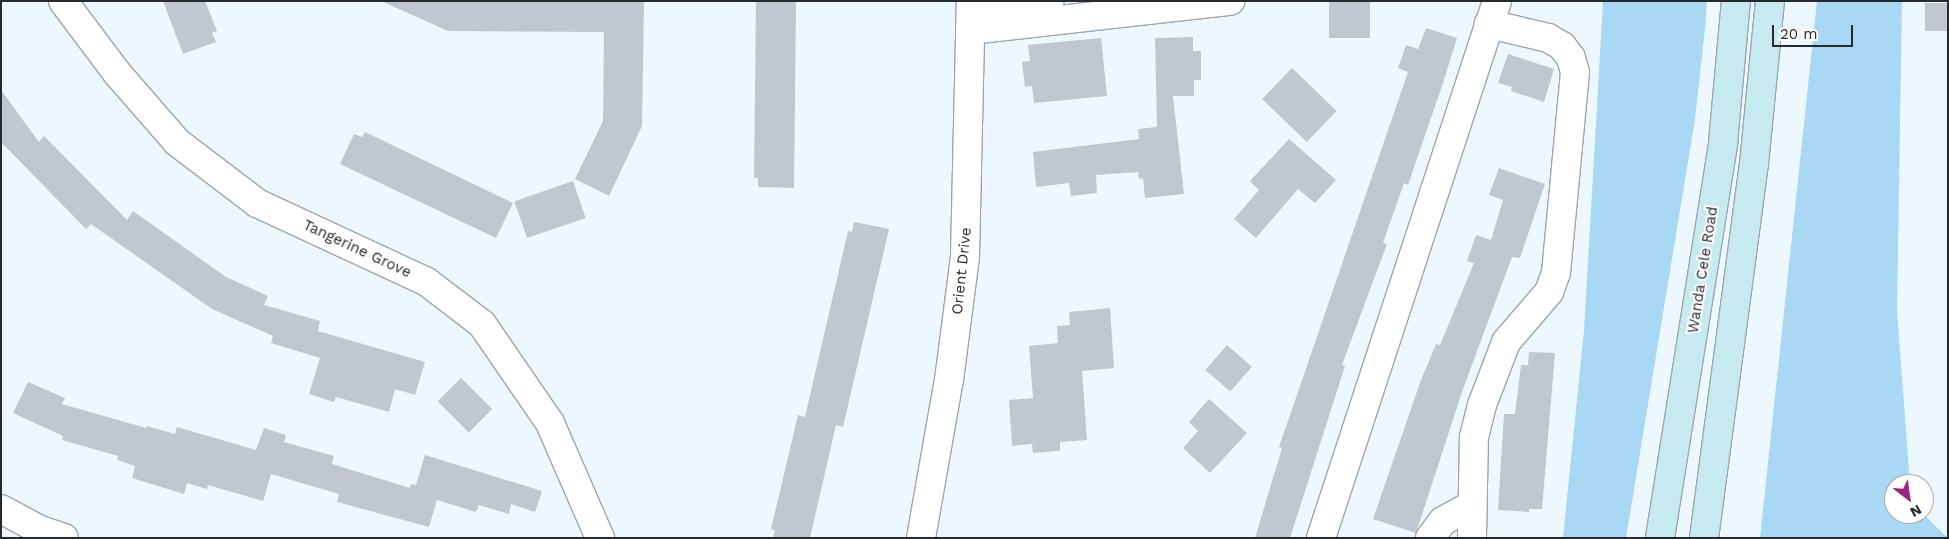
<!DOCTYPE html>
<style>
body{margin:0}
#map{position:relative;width:1949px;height:539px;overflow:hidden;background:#ecf7fe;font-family:"Work Sans",sans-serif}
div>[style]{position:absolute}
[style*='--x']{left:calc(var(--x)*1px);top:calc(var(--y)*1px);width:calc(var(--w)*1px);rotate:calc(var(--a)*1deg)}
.green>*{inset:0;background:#a8d8f4}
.building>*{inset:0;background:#c0c7d0;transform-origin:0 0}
.roads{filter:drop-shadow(1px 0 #9ca6ac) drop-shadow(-1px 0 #9ca6ac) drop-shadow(0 1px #9ca6ac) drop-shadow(0 -1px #9ca6ac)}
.street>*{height:28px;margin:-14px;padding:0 14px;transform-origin:14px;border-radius:14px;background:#fff}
.secondary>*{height:28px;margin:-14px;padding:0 14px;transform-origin:14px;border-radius:14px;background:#c7eaf1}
span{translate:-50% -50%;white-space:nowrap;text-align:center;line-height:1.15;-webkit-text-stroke:4px #fff;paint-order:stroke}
.street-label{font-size:15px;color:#262a2d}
.frame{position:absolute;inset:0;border:2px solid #262a2d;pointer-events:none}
.north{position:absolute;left:1884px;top:474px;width:50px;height:50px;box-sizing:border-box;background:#fff;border:1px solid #a8aaab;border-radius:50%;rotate:150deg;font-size:14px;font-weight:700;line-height:20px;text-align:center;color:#262a2d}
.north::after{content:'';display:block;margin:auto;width:18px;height:22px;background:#9b257f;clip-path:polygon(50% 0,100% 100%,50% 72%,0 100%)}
.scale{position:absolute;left:1772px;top:25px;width:81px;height:22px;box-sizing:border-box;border:2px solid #262a2d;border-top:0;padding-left:6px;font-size:15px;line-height:18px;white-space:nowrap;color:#262a2d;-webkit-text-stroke:4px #fff;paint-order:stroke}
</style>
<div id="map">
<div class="green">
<i style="clip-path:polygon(1603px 1px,1707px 1px,1705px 29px,1695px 119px,1626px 538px,1563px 538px,1584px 331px)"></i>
<i style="clip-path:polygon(1817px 1px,1902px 1px,1897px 310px,1910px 484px,1894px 484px,1894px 514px,1923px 514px,1948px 538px,1760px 538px)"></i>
</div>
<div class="building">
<i style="clip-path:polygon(163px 1px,205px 1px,217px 31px,212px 33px,216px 42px,183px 54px)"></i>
<i style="clip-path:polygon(381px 1px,644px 1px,642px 126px,609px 196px,575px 179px,603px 121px,604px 32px,448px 31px)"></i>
<i style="clip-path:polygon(756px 1px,796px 1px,794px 188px,758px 187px,758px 178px,754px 178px)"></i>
<i style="left:1329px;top:1px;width:41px;height:37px"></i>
<i style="left:1948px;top:3px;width:28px;height:23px;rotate:90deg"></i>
<i style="clip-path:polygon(1426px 28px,1457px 38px,1443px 83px,1408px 185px,1404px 183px,1383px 243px,1387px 244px,1342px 365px,1345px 366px,1290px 538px,1255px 538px,1282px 448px,1279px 447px,1408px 72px,1398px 68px,1406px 45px,1418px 49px)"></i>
<i style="clip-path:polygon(1193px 37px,1193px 51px,1201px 51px,1201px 80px,1194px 80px,1194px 96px,1173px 96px,1184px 194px,1145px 198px,1143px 178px,1139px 179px,1138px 172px,1096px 175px,1097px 193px,1071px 196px,1069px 183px,1036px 187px,1033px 152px,1139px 139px,1138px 129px,1157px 127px,1155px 38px)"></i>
<i style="clip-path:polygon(1101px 38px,1107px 96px,1034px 103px,1032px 86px,1025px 87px,1022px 62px,1030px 61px,1028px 45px)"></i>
<i style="clip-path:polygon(1508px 54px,1554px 69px,1544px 102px,1511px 91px,1512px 87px,1498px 83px)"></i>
<i style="left:1292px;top:68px;width:62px;height:43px;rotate:44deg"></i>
<i style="clip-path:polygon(1px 90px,39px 142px,44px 136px,127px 220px,133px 211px,226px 277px,268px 296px,264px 305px,320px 321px,318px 331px,425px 362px,415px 395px,395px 389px,389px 412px,336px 397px,334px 402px,309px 394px,320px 358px,271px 343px,273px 336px,212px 309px,91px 224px,86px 229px,1px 142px)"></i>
<i style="clip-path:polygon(365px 132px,513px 203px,496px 238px,340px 164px,354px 134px,362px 137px)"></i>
<i style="clip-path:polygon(1289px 139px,1336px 180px,1315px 203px,1298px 189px,1256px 238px,1234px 219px,1259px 190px,1250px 181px)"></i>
<i style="clip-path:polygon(1499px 168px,1545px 184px,1520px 258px,1512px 257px,1463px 389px,1416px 533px,1373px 519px,1421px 380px,1436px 344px,1440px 345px,1474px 263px,1467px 261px,1476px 235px,1491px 240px,1503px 200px,1489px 195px)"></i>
<i style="left:573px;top:181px;width:39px;height:62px;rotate:71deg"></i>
<i style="clip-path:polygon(854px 222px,889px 229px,843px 427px,836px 425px,810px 538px,773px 538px,775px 530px,771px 529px,798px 415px,805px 417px,848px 231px,852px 232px)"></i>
<i style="clip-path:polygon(1110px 308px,1114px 368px,1082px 371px,1087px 440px,1060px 442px,1060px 451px,1033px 453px,1032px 444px,1012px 446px,1009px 400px,1033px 398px,1029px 346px,1058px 343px,1057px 326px,1070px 325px,1069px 312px)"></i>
<i style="left:1227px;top:345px;width:33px;height:33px;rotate:41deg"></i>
<i style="clip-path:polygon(1529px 352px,1555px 353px,1542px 509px,1529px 509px,1529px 512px,1498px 510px,1504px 414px,1515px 414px,1521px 365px,1528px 365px)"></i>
<i style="left:461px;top:378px;width:44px;height:33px;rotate:45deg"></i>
<i style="clip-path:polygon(28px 382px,65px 398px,62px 404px,146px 428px,147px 426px,175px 434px,177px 427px,256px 450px,264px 428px,286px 435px,284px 442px,334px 456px,332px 464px,410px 488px,411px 484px,416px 485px,425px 455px,542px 491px,535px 512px,511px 504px,509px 514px,479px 505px,476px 512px,437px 500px,429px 527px,337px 502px,339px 494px,271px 474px,263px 501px,208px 485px,207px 489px,187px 483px,184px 494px,132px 478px,135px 466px,117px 460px,118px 456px,62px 440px,63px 436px,13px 413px)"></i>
<i style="clip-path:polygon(1209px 399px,1247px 433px,1210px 473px,1183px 448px,1198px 431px,1189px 422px)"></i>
</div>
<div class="roads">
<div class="street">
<i style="--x:63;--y:1;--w:90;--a:53.1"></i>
<i style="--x:117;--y:73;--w:91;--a:49"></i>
<i style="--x:177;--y:142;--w:101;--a:37.3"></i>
<i style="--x:257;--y:203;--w:187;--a:24.9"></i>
<i style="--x:427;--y:282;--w:69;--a:37.4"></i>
<i style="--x:482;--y:324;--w:120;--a:55.5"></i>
<i style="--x:550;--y:423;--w:125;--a:66.5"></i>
<i style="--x:971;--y:10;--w:79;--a:-6.6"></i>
<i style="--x:970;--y:30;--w:262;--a:-6.4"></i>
<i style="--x:1;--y:509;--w:44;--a:28.3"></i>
<i style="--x:40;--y:530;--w:25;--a:18"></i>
<i style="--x:921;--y:538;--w:160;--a:-80"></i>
<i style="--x:949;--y:380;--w:124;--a:-82.6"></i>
<i style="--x:965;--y:257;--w:256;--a:-88.7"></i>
<i style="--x:1321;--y:538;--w:565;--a:-71.85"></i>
<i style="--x:1430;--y:538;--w:21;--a:-53"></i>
<i style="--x:1443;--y:521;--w:33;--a:-29"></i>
<i style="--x:1472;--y:538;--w:101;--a:-88.9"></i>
<i style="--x:1474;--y:437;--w:33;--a:-76"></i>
<i style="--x:1482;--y:405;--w:67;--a:-69.1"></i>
<i style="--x:1506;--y:342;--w:66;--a:-49.3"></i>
<i style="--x:1549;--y:292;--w:20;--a:-70"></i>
<i style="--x:1556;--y:273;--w:202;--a:-84.6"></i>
<i style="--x:1575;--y:72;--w:15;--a:-106"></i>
<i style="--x:1571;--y:58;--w:15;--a:-127"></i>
<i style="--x:1562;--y:46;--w:16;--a:-150"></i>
<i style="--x:1548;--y:38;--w:61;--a:-166.7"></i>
</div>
<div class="secondary">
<i style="--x:1660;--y:538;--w:400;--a:-80.9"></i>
<i style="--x:1723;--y:143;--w:143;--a:-84.8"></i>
<i style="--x:1704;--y:538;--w:377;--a:-82.4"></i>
<i style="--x:1754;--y:164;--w:164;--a:-84.4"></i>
</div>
</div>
<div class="street-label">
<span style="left:357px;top:249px;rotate:25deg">Tangerine Grove</span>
<span style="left:1703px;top:270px;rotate:-81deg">Wanda Cele Road</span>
<span style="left:962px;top:271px;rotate:-84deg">Orient Drive</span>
</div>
<div class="frame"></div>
<div class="north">N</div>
<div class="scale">20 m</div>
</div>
